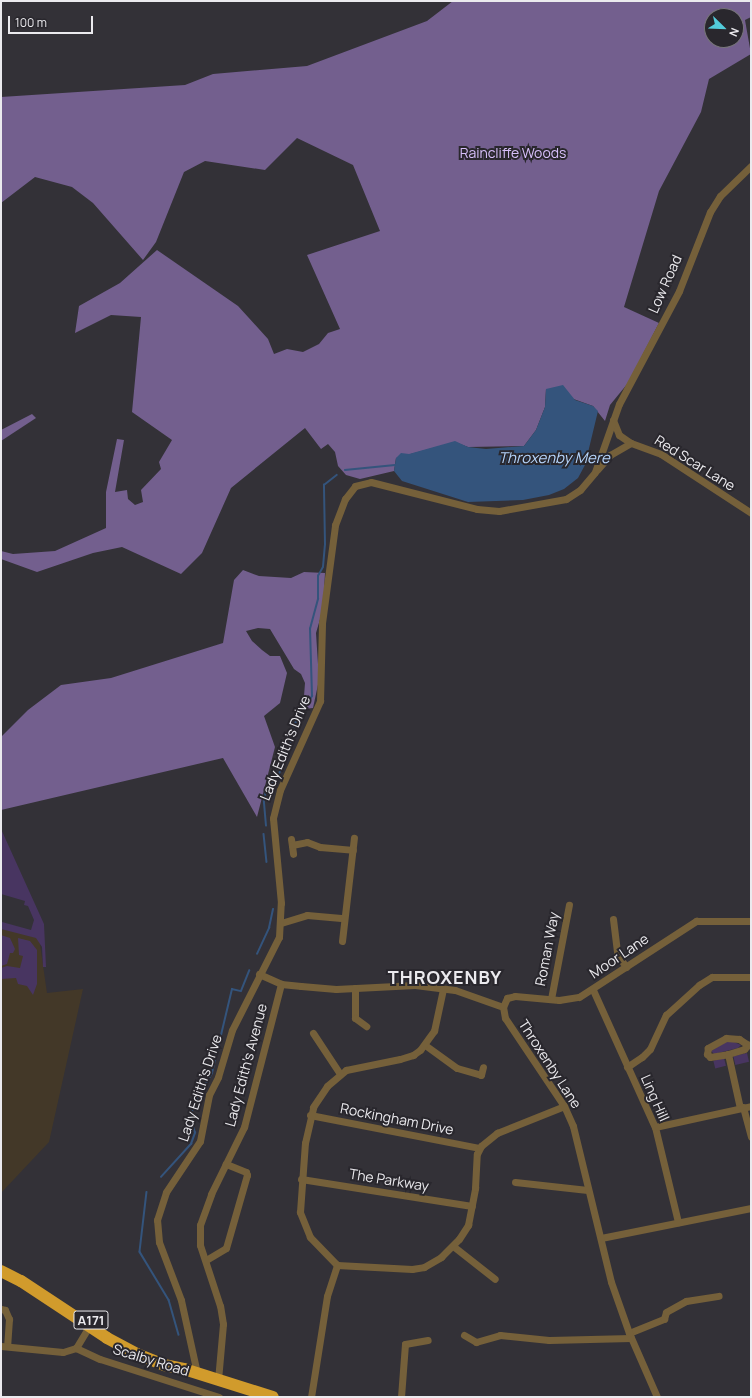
<!DOCTYPE html>
<style>
body{margin:0}
#map{position:relative;width:752px;height:1398px;overflow:hidden;background:#333137;font-family:Manrope,sans-serif}
div>[style]{position:absolute}
[style*='--x']{left:calc(var(--x)*1px);top:calc(var(--y)*1px);width:calc(var(--w)*1px);rotate:calc(var(--a)*1deg)}
.medical>*{inset:0;background:#433828}
.green>*{inset:0;background:#483561;transform-origin:0 0}
.forest>*{inset:0;background:#735f8e}
.water>*{inset:0;background:#34547c}
.stream>*{height:1.5px;margin:-0.75px;padding:0 0.75px;transform-origin:0.75px;border-radius:0.75px;background:#34547c}
.street>*{height:7px;margin:-3.5px;padding:0 3.5px;transform-origin:3.5px;border-radius:3.5px;background:#75603a}
.highway>*{height:12px;margin:-6px;padding:0 6px;transform-origin:6px;border-radius:6px;background:#d19b2c}
span{translate:-50% -50%;white-space:nowrap;text-align:center;line-height:1.15;-webkit-text-stroke:4px #29272d;paint-order:stroke}
.shield-label span{padding:1px 3px;background:#29272d;border:1px solid;border-radius:3px;-webkit-text-stroke-width:0}
.shield-label{font-size:13px;color:#ebeaee;font-weight:700}
.park-label{font-size:14px;color:#d7bffa}
.street-label{font-size:14px;color:#ebeaee}
.water-label{font-size:15px;color:#b5d4fb;font-style:italic}
.district-label{font-size:18px;color:#ebeaee;font-weight:700;letter-spacing:1px}
.frame{position:absolute;inset:0;border:2px solid #ebeaee;pointer-events:none}
.north{position:absolute;left:704px;top:8px;width:40px;height:40px;box-sizing:border-box;background:#29272d;border:1px solid #77757a;border-radius:50%;rotate:113deg;font-size:11px;font-weight:700;line-height:16px;text-align:center;color:#ebeaee}
.north::after{content:'';display:block;margin:auto;width:14px;height:18px;background:#53cbda;clip-path:polygon(50% 0,100% 100%,50% 72%,0 100%)}
.scale{position:absolute;left:8px;top:16px;width:85px;height:18px;box-sizing:border-box;border:2px solid #ebeaee;border-top:0;padding-left:5px;font-size:12px;line-height:14px;white-space:nowrap;color:#ebeaee;-webkit-text-stroke:3px #29272d;paint-order:stroke}
</style>
<div id="map">
<div class="medical">
<i style="clip-path:polygon(1px 929px,44px 938px,40px 944px,47px 993px,83px 989px,49px 1142px,1px 1193px)"></i>
</div>
<div class="green">
<i style="clip-path:polygon(1px 829px,44px 924px,46px 967px,43px 967px,42px 947px,36px 938px,1px 929px,1px 918px,2px 922px,31px 930px,34px 920px,28px 906px,24px 905px,25px 901px,1px 894px)"></i>
<i style="clip-path:polygon(1px 935px,10px 938px,15px 949px,13px 953px,10px 953px,7px 964px,1px 966px)"></i>
<i style="clip-path:polygon(18px 938px,30px 941px,37px 950px,37px 984px,33px 995px,27px 986px,18px 984px,16px 978px,1px 979px,1px 968px,7px 966px,20px 968px,23px 956px,19px 955px)"></i>
<i style="clip-path:polygon(729px 1040px,741px 1045px,738px 1048px,714px 1054px,711px 1051px)"></i>
<i style="left:747px;top:1053px;width:9px;height:14px;rotate:77deg"></i>
<i style="left:724px;top:1058px;width:8px;height:11px;rotate:76deg"></i>
</div>
<div class="forest">
<i style="clip-path:polygon(evenodd,453px 1px,751px 1px,751px 17px,745px 20px,751px 54px,709px 79px,701px 112px,659px 191px,624px 307px,659px 323px,628px 383px,610px 405px,605px 421px,593px 406px,546px 389px,545px 407px,536px 430px,524px 446px,468px 447px,455px 442px,396px 458px,394px 471px,360px 479px,346px 475px,338px 466px,335px 452px,328px 444px,321px 449px,305px 428px,231px 488px,202px 553px,181px 574px,122px 547px,93px 553px,37px 572px,1px 559px,1px 551px,13px 554px,55px 551px,106px 528px,106px 492px,117px 439px,124px 440px,115px 492px,127px 490px,128px 499px,135px 505px,143px 502px,141px 490px,161px 469px,159px 462px,172px 440px,132px 412px,141px 317px,111px 315px,75px 333px,79px 306px,120px 283px,157px 250px,238px 306px,268px 339px,274px 354px,287px 349px,303px 352px,319px 344px,328px 333px,340px 329px,307px 255px,380px 231px,353px 165px,297px 138px,265px 170px,205px 161px,184px 172px,156px 242px,143px 260px,93px 203px,72px 187px,35px 177px,1px 203px,1px 97px,185px 85px,213px 74px,307px 66px,427px 21px,453px 1px,712px 16px,736px 16px,736px 40px,712px 40px,712px 16px)"></i>
<i style="clip-path:polygon(32px 414px,36px 418px,1px 441px,1px 430px)"></i>
<i style="clip-path:polygon(243px 570px,259px 576px,291px 578px,304px 572px,325px 573px,323px 609px,316px 633px,319px 680px,313px 708px,303px 709px,305px 683px,301px 674px,294px 669px,270px 629px,258px 628px,246px 631px,252px 641px,262px 650px,270px 656px,280px 656px,287px 673px,280px 703px,264px 716px,275px 747px,257px 817px,223px 758px,1px 810px,1px 737px,28px 710px,61px 685px,111px 678px,223px 643px,234px 580px)"></i>
</div>
<div class="water">
<i style="clip-path:polygon(563px 385px,575px 400px,593px 406px,598px 411px,585px 465px,578px 478px,564px 489px,549px 495px,523px 500px,468px 502px,402px 481px,394px 471px,396px 458px,401px 453px,409px 454px,455px 441px,468px 447px,486px 449px,524px 446px,536px 430px,545px 407px,546px 389px)"></i>
</div>
<div class="stream">
<i style="--x:345;--y:470;--w:50;--a:-5.7"></i>
<i style="--x:266;--y:826;--w:25;--a:-95"></i>
<i style="--x:264;--y:801;--w:10;--a:-79"></i>
<i style="--x:266;--y:791;--w:19;--a:-51"></i>
<i style="--x:278;--y:776;--w:27;--a:-66"></i>
<i style="--x:289;--y:751;--w:26;--a:-79"></i>
<i style="--x:294;--y:725;--w:34;--a:-58"></i>
<i style="--x:312;--y:696;--w:67;--a:-91.7"></i>
<i style="--x:310;--y:629;--w:31;--a:-75"></i>
<i style="--x:318;--y:599;--w:23;--a:-90"></i>
<i style="--x:318;--y:576;--w:10;--a:-61"></i>
<i style="--x:323;--y:567;--w:22;--a:-85"></i>
<i style="--x:325;--y:545;--w:60;--a:-91"></i>
<i style="--x:324;--y:485;--w:16;--a:-38"></i>
<i style="--x:264;--y:834;--w:28;--a:84"></i>
<i style="--x:257;--y:954;--w:29;--a:-65"></i>
<i style="--x:269;--y:928;--w:19;--a:-78"></i>
<i style="--x:161;--y:1177;--w:45;--a:-47.7"></i>
<i style="--x:191;--y:1144;--w:12;--a:-70"></i>
<i style="--x:195;--y:1133;--w:13;--a:-108"></i>
<i style="--x:191;--y:1121;--w:16;--a:-83"></i>
<i style="--x:193;--y:1105;--w:37;--a:-59"></i>
<i style="--x:212;--y:1073;--w:86;--a:-76.6"></i>
<i style="--x:232;--y:989;--w:9;--a:13"></i>
<i style="--x:241;--y:991;--w:22;--a:-68"></i>
<i style="--x:147;--y:1192;--w:60;--a:96.7"></i>
<i style="--x:140;--y:1252;--w:56;--a:58.9"></i>
<i style="--x:169;--y:1300;--w:36;--a:74"></i>
</div>
<div class="street">
<i style="--x:613;--y:420;--w:16;--a:68"></i>
<i style="--x:619;--y:435;--w:14;--a:34"></i>
<i style="--x:631;--y:443;--w:32;--a:20"></i>
<i style="--x:661;--y:454;--w:108;--a:33.2"></i>
<i style="--x:597;--y:470;--w:20;--a:-49"></i>
<i style="--x:610;--y:455;--w:24;--a:-30"></i>
<i style="--x:291;--y:839;--w:15;--a:82"></i>
<i style="--x:292;--y:845;--w:15;--a:-11"></i>
<i style="--x:307;--y:842;--w:14;--a:21"></i>
<i style="--x:320;--y:847;--w:33;--a:5"></i>
<i style="--x:613;--y:919;--w:35;--a:83"></i>
<i style="--x:617;--y:954;--w:16;--a:55"></i>
<i style="--x:281;--y:923;--w:27;--a:-17"></i>
<i style="--x:307;--y:915;--w:37;--a:5"></i>
<i style="--x:342;--y:941;--w:104;--a:-83.4"></i>
<i style="--x:259;--y:974;--w:24;--a:24"></i>
<i style="--x:281;--y:984;--w:20;--a:6"></i>
<i style="--x:301;--y:986;--w:35;--a:5"></i>
<i style="--x:336;--y:989;--w:79;--a:-2.9"></i>
<i style="--x:415;--y:985;--w:40;--a:7.1"></i>
<i style="--x:455;--y:990;--w:51;--a:19.5"></i>
<i style="--x:355;--y:988;--w:30;--a:90"></i>
<i style="--x:355;--y:1018;--w:14;--a:36"></i>
<i style="--x:593;--y:990;--w:150;--a:65.7"></i>
<i style="--x:655;--y:1127;--w:98;--a:76.4"></i>
<i style="--x:551;--y:999;--w:96;--a:-79.2"></i>
<i style="--x:313;--y:1033;--w:49;--a:56.6"></i>
<i style="--x:425;--y:1045;--w:39;--a:36"></i>
<i style="--x:457;--y:1068;--w:25;--a:16"></i>
<i style="--x:481;--y:1075;--w:8;--a:-76"></i>
<i style="--x:728;--y:1054;--w:17;--a:-17"></i>
<i style="--x:744;--y:1049;--w:6;--a:-45"></i>
<i style="--x:748;--y:1045;--w:11;--a:-146"></i>
<i style="--x:739;--y:1039;--w:13;--a:-176"></i>
<i style="--x:726;--y:1038;--w:21;--a:151"></i>
<i style="--x:708;--y:1048;--w:6;--a:99"></i>
<i style="--x:707;--y:1054;--w:4;--a:45"></i>
<i style="--x:710;--y:1057;--w:18;--a:-9"></i>
<i style="--x:728;--y:1054;--w:55;--a:77.5"></i>
<i style="--x:627;--y:1067;--w:18;--a:-34"></i>
<i style="--x:642;--y:1057;--w:11;--a:-45"></i>
<i style="--x:650;--y:1049;--w:38;--a:-65"></i>
<i style="--x:666;--y:1015;--w:45;--a:-42.3"></i>
<i style="--x:699;--y:985;--w:15;--a:-32"></i>
<i style="--x:712;--y:977;--w:39;--a:0"></i>
<i style="--x:743;--y:1107;--w:31;--a:75"></i>
<i style="--x:310;--y:1115;--w:172;--a:11"></i>
<i style="--x:655;--y:1127;--w:98;--a:-12.3"></i>
<i style="--x:301;--y:1179;--w:173;--a:9"></i>
<i style="--x:515;--y:1182;--w:73;--a:6.3"></i>
<i style="--x:601;--y:1238;--w:153;--a:-11.3"></i>
<i style="--x:453;--y:1246;--w:53;--a:38.2"></i>
<i style="--x:206;--y:1260;--w:23;--a:-31"></i>
<i style="--x:226;--y:1248;--w:76;--a:-74"></i>
<i style="--x:247;--y:1175;--w:3;--a:-108"></i>
<i style="--x:246;--y:1172;--w:22;--a:-158"></i>
<i style="--x:337;--y:1265;--w:39;--a:-134"></i>
<i style="--x:310;--y:1237;--w:27;--a:-112"></i>
<i style="--x:300;--y:1212;--w:69;--a:-85.9"></i>
<i style="--x:305;--y:1143;--w:37;--a:-77"></i>
<i style="--x:313;--y:1107;--w:25;--a:-56"></i>
<i style="--x:327;--y:1086;--w:25;--a:-40"></i>
<i style="--x:346;--y:1070;--w:55;--a:-11.5"></i>
<i style="--x:400;--y:1059;--w:14;--a:-17"></i>
<i style="--x:413;--y:1055;--w:9;--a:-36"></i>
<i style="--x:420;--y:1050;--w:24;--a:-54"></i>
<i style="--x:434;--y:1031;--w:43;--a:-77.9"></i>
<i style="--x:1;--y:1309;--w:4;--a:14"></i>
<i style="--x:5;--y:1310;--w:10;--a:66"></i>
<i style="--x:9;--y:1319;--w:27;--a:94"></i>
<i style="--x:629;--y:1333;--w:38;--a:-22"></i>
<i style="--x:664;--y:1319;--w:7;--a:-74"></i>
<i style="--x:666;--y:1312;--w:23;--a:-29"></i>
<i style="--x:686;--y:1301;--w:33;--a:-9"></i>
<i style="--x:464;--y:1335;--w:14;--a:30"></i>
<i style="--x:476;--y:1342;--w:25;--a:-16"></i>
<i style="--x:500;--y:1335;--w:49;--a:5.8"></i>
<i style="--x:549;--y:1340;--w:82;--a:-1.4"></i>
<i style="--x:1;--y:1346;--w:62;--a:5.5"></i>
<i style="--x:63;--y:1352;--w:14;--a:-17"></i>
<i style="--x:76;--y:1348;--w:31;--a:-59"></i>
<i style="--x:76;--y:1348;--w:26;--a:25"></i>
<i style="--x:100;--y:1359;--w:125;--a:17.7"></i>
<i style="--x:197;--y:1373;--w:75;--a:-102.4"></i>
<i style="--x:181;--y:1300;--w:62;--a:-110.8"></i>
<i style="--x:159;--y:1242;--w:22;--a:-95"></i>
<i style="--x:157;--y:1220;--w:29;--a:-72"></i>
<i style="--x:166;--y:1192;--w:61;--a:-56.3"></i>
<i style="--x:200;--y:1141;--w:47;--a:-78.9"></i>
<i style="--x:209;--y:1095;--w:20;--a:-63"></i>
<i style="--x:218;--y:1077;--w:49;--a:-73.4"></i>
<i style="--x:232;--y:1030;--w:104;--a:-63.2"></i>
<i style="--x:279;--y:937;--w:34;--a:-87"></i>
<i style="--x:281;--y:903;--w:85;--a:-95.4"></i>
<i style="--x:273;--y:818;--w:29;--a:-76"></i>
<i style="--x:280;--y:790;--w:98;--a:-65.8"></i>
<i style="--x:320;--y:701;--w:78;--a:-88.5"></i>
<i style="--x:322;--y:623;--w:99;--a:-82.4"></i>
<i style="--x:335;--y:525;--w:28;--a:-69"></i>
<i style="--x:345;--y:499;--w:16;--a:-52"></i>
<i style="--x:355;--y:486;--w:16;--a:-14"></i>
<i style="--x:371;--y:482;--w:109;--a:14.3"></i>
<i style="--x:477;--y:509;--w:22;--a:5"></i>
<i style="--x:499;--y:511;--w:68;--a:-10.2"></i>
<i style="--x:566;--y:499;--w:17;--a:-33"></i>
<i style="--x:580;--y:490;--w:23;--a:-50"></i>
<i style="--x:595;--y:472;--w:72;--a:-70.6"></i>
<i style="--x:619;--y:404;--w:128;--a:-62"></i>
<i style="--x:679;--y:291;--w:85;--a:-68.6"></i>
<i style="--x:710;--y:212;--w:19;--a:-58"></i>
<i style="--x:720;--y:196;--w:43;--a:-44.1"></i>
<i style="--x:218;--y:1380;--w:56;--a:-84.9"></i>
<i style="--x:223;--y:1324;--w:18;--a:-99"></i>
<i style="--x:220;--y:1306;--w:64;--a:-108.2"></i>
<i style="--x:200;--y:1245;--w:20;--a:-90"></i>
<i style="--x:200;--y:1225;--w:33;--a:-70"></i>
<i style="--x:211;--y:1194;--w:75;--a:-63.8"></i>
<i style="--x:244;--y:1127;--w:148;--a:-75.5"></i>
<i style="--x:311;--y:1397;--w:102;--a:-81"></i>
<i style="--x:327;--y:1296;--w:33;--a:-72"></i>
<i style="--x:337;--y:1265;--w:75;--a:3.1"></i>
<i style="--x:412;--y:1269;--w:12;--a:-9"></i>
<i style="--x:424;--y:1267;--w:20;--a:-30"></i>
<i style="--x:441;--y:1257;--w:25;--a:-45"></i>
<i style="--x:459;--y:1239;--w:17;--a:-57"></i>
<i style="--x:468;--y:1225;--w:38;--a:-79"></i>
<i style="--x:475;--y:1188;--w:34;--a:-87"></i>
<i style="--x:477;--y:1154;--w:9;--a:-63"></i>
<i style="--x:481;--y:1146;--w:21;--a:-39"></i>
<i style="--x:497;--y:1133;--w:72;--a:-21.9"></i>
<i style="--x:401;--y:1397;--w:53;--a:-85.7"></i>
<i style="--x:405;--y:1344;--w:23;--a:-10"></i>
<i style="--x:657;--y:1397;--w:70;--a:-113.6"></i>
<i style="--x:629;--y:1333;--w:54;--a:-109.4"></i>
<i style="--x:611;--y:1282;--w:161;--a:-103.7"></i>
<i style="--x:573;--y:1126;--w:22;--a:-114"></i>
<i style="--x:564;--y:1106;--w:106;--a:-123.8"></i>
<i style="--x:505;--y:1018;--w:11;--a:-100"></i>
<i style="--x:503;--y:1007;--w:10;--a:-66"></i>
<i style="--x:507;--y:998;--w:8;--a:-14"></i>
<i style="--x:515;--y:996;--w:44;--a:5.2"></i>
<i style="--x:559;--y:1000;--w:20;--a:-9"></i>
<i style="--x:579;--y:997;--w:140;--a:-33"></i>
<i style="--x:696;--y:921;--w:55;--a:0"></i>
</div>
<div class="highway">
<i style="--x:1;--y:1271;--w:22;--a:27"></i>
<i style="--x:21;--y:1281;--w:103;--a:33.5"></i>
<i style="--x:107;--y:1338;--w:34;--a:28"></i>
<i style="--x:137;--y:1354;--w:29;--a:22"></i>
<i style="--x:164;--y:1365;--w:20;--a:11"></i>
<i style="--x:184;--y:1369;--w:93;--a:17.5"></i>
</div>
<div class="shield-label">
<span style="left:91px;top:1320px">A171</span>
</div>
<div class="park-label">
<span style="left:513px;top:153px">Raincliffe Woods</span>
</div>
<div class="street-label">
<span style="left:665px;top:284px;rotate:-66deg">Low Road</span>
<span style="left:695px;top:463px;rotate:32deg">Red Scar Lane</span>
<span style="left:285px;top:748px;rotate:-68deg">Lady Edith's Drive</span>
<span style="left:547px;top:949px;rotate:-79deg">Roman Way</span>
<span style="left:619px;top:956px;rotate:-34deg">Moor Lane</span>
<span style="left:550px;top:1064px;rotate:57deg">Throxenby Lane</span>
<span style="left:246px;top:1065px;rotate:-75deg">Lady Edith's Avenue</span>
<span style="left:200px;top:1088px;rotate:-72deg">Lady Edith's Drive</span>
<span style="left:655px;top:1098px;rotate:66deg">Ling Hill</span>
<span style="left:397px;top:1119px;rotate:11deg">Rockingham Drive</span>
<span style="left:389px;top:1180px;rotate:9deg">The Parkway</span>
<span style="left:151px;top:1360px;rotate:17deg">Scalby Road</span>
</div>
<div class="water-label">
<span style="left:554px;top:458px">Throxenby Mere</span>
</div>
<div class="district-label">
<span style="left:445px;top:977px">THROXENBY</span>
</div>
<div class="frame"></div>
<div class="north">N</div>
<div class="scale">100 m</div>
</div>
